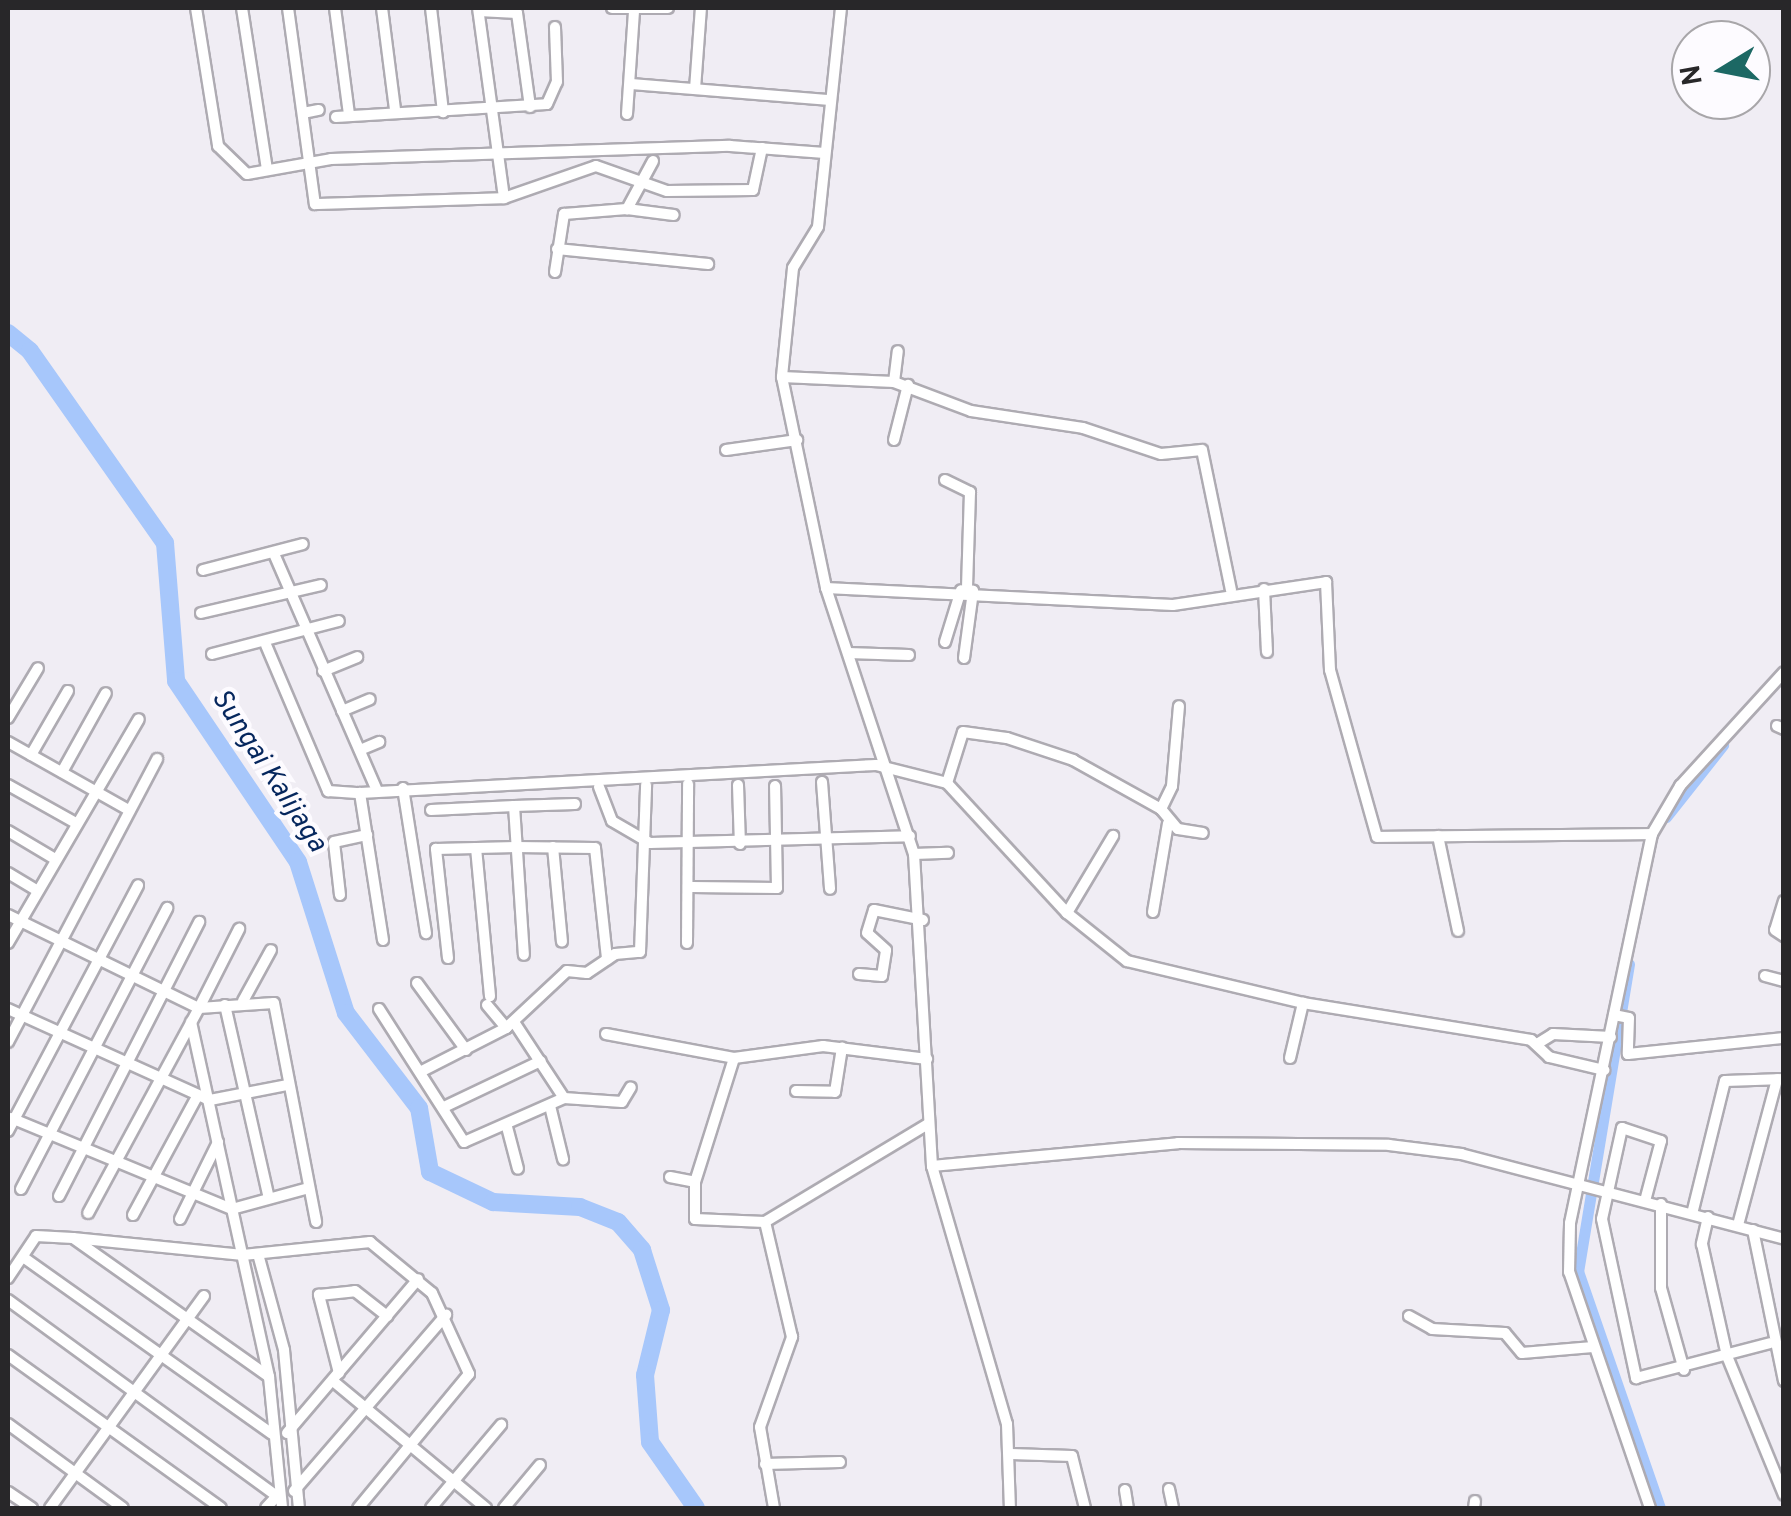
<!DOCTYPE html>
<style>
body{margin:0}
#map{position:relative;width:1791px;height:1516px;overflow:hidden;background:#f0edf4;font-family:Overpass,sans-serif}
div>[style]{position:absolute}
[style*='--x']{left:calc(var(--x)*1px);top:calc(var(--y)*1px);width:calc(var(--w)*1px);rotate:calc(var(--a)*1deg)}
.canal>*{height:11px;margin:-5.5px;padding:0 5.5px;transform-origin:5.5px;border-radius:5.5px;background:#a7c7fb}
.river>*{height:18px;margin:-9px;padding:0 9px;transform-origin:9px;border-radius:9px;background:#a7c7fb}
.roads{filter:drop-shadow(2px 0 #aeabb2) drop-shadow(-2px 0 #aeabb2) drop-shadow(0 2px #aeabb2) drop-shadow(0 -2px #aeabb2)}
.minor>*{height:10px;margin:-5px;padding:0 5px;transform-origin:5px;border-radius:5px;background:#fff}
span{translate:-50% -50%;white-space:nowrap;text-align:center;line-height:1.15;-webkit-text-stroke:9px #fdfbff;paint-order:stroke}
.water-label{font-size:28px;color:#05265d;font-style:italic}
.frame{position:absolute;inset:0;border:10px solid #282729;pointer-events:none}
.north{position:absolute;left:1671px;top:20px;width:100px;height:100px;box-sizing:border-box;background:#fdfbff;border:2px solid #a8a6a9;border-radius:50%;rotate:260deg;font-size:28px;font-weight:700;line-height:40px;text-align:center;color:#282729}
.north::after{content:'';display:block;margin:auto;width:35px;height:45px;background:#1c6864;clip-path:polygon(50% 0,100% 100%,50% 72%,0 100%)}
</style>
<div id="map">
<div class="canal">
<i style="--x:1666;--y:817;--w:92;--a:-51.6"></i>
<i style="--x:1629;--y:964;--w:311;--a:99.4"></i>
<i style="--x:1578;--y:1271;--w:251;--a:70.9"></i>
</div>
<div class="river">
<i style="--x:8;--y:333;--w:28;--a:39"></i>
<i style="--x:30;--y:351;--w:235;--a:54.9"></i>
<i style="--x:165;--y:543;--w:138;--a:85.4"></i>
<i style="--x:176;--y:681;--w:218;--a:56"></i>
<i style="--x:298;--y:862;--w:158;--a:72.4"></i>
<i style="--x:346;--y:1013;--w:120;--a:52.5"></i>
<i style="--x:419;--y:1108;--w:65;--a:80.2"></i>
<i style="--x:430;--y:1172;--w:70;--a:25.5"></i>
<i style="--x:493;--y:1202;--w:87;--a:3.3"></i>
<i style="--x:580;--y:1207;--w:41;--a:21.5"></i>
<i style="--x:618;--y:1222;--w:37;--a:49"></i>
<i style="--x:642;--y:1250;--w:63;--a:72.4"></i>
<i style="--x:661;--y:1310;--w:67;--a:103.8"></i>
<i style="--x:645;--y:1375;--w:67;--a:85.7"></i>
<i style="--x:650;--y:1442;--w:80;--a:55.1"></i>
</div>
<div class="roads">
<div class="minor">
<i style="--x:196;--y:8;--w:140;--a:80.9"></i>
<i style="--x:218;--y:146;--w:40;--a:44"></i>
<i style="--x:247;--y:174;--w:85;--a:-10.1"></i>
<i style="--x:331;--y:159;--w:399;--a:-1.9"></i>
<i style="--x:730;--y:146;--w:95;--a:4.2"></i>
<i style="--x:242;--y:8;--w:164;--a:81.2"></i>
<i style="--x:288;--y:8;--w:198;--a:82.2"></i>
<i style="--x:315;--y:204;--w:189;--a:-1.8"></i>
<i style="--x:335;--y:8;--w:108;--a:82.5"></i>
<i style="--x:382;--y:8;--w:103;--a:82.7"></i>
<i style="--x:431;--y:8;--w:105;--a:83.4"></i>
<i style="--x:478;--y:8;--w:192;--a:82.2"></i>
<i style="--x:504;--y:198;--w:97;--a:-19.2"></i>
<i style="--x:596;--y:166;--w:75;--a:19.4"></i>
<i style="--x:667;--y:191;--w:86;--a:-0.7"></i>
<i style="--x:753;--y:190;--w:43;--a:-77.9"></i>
<i style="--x:612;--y:8;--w:56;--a:0"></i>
<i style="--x:841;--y:8;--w:220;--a:96"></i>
<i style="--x:818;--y:227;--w:48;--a:121.4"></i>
<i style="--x:793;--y:268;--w:110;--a:95.8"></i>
<i style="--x:782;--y:377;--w:216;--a:78.2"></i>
<i style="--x:826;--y:588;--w:280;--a:71.7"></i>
<i style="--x:914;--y:854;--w:313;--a:86.7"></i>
<i style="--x:932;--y:1166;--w:269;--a:73.8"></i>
<i style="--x:1007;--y:1424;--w:84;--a:88"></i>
<i style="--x:479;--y:11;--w:38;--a:3"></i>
<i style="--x:517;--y:13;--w:95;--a:82.1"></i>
<i style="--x:630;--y:84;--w:199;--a:4.6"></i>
<i style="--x:695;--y:89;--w:81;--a:-85.8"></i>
<i style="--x:303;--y:113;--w:16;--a:-11"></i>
<i style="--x:627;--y:114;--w:102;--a:-86.1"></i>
<i style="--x:336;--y:117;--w:211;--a:-3.5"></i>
<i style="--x:547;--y:104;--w:24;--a:-66"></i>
<i style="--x:557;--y:82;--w:55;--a:-92.1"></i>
<i style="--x:653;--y:161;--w:55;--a:118.4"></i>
<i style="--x:627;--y:209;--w:47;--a:7.3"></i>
<i style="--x:557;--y:249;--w:152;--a:5.7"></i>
<i style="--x:555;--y:272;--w:59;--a:-81.2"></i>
<i style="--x:564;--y:214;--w:63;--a:-4.5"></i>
<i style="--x:782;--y:377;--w:112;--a:2.6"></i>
<i style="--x:894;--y:382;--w:82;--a:20.6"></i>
<i style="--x:971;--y:411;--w:113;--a:8.6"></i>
<i style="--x:1083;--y:428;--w:82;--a:18.4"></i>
<i style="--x:1161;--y:454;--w:41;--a:-5.6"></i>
<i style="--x:1202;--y:450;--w:143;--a:78.3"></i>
<i style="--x:894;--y:382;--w:31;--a:-83"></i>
<i style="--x:894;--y:440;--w:57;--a:-75.7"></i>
<i style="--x:726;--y:450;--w:72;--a:-8"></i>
<i style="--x:945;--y:480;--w:28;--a:26"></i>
<i style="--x:970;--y:492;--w:98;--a:91.8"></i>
<i style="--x:275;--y:556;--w:256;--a:66.5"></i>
<i style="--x:203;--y:570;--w:103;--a:-14.6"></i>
<i style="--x:826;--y:588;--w:347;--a:2.8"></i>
<i style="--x:1173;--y:605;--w:155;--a:-8.5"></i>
<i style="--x:1326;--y:582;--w:88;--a:87.4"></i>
<i style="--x:1330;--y:670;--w:173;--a:74.3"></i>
<i style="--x:1377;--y:837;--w:275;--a:-0.6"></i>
<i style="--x:1264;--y:589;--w:63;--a:87.3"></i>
<i style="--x:201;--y:613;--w:123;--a:-13.1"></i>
<i style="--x:945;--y:642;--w:54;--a:-72.9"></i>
<i style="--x:266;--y:645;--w:159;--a:67"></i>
<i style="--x:328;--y:791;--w:32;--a:4"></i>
<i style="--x:848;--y:653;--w:61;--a:1.9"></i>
<i style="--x:212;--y:654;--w:131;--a:-14.6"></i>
<i style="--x:964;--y:658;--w:68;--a:-82.3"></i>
<i style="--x:323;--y:671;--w:37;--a:-22"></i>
<i style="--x:342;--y:711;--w:30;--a:-23"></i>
<i style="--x:8;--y:718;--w:58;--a:-59"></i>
<i style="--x:1777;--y:726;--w:8;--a:23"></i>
<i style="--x:8;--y:742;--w:137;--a:29.4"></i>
<i style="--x:360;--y:750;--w:21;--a:-23"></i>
<i style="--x:31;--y:755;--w:74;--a:-60"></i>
<i style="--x:62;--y:772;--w:90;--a:-60.9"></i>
<i style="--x:822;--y:782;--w:107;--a:85.7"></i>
<i style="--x:947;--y:783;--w:53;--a:-72.6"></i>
<i style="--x:963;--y:732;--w:44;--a:7.8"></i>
<i style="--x:1007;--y:738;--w:70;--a:18.4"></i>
<i style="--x:1073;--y:760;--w:101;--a:29.1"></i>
<i style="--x:1161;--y:809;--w:26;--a:50"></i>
<i style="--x:1178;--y:829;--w:25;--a:9"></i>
<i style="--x:8;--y:785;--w:78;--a:29.2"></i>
<i style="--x:738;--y:785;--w:59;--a:88.1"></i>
<i style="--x:599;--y:787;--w:36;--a:69"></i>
<i style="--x:612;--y:821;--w:44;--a:30.1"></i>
<i style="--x:650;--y:843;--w:260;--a:-1.5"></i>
<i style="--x:403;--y:788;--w:147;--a:81"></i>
<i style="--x:514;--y:806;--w:61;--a:-1.9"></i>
<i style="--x:1161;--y:809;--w:25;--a:-64"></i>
<i style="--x:1172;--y:786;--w:80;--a:-85"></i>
<i style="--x:431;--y:810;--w:83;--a:-2.8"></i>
<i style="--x:514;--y:806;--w:149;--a:86.2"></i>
<i style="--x:8;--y:831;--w:55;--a:30.8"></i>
<i style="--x:1438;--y:836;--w:97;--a:78.1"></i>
<i style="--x:553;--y:847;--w:95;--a:84.6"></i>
<i style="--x:476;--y:848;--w:149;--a:84.6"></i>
<i style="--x:914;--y:854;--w:34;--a:-2"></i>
<i style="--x:8;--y:873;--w:33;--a:31"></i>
<i style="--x:692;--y:887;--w:85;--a:0.7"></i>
<i style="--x:777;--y:888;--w:102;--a:-91.1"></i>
<i style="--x:340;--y:895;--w:53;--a:-96.5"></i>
<i style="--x:334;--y:842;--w:34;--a:-12"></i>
<i style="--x:1784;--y:901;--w:30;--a:107"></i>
<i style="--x:1775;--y:930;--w:11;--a:34"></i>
<i style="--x:1153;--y:912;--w:90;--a:-80.4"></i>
<i style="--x:1067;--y:913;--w:90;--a:-59.1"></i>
<i style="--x:8;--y:915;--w:212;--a:26"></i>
<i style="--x:199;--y:1008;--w:233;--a:118.4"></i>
<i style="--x:383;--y:940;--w:149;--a:-98.9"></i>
<i style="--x:360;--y:793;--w:517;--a:-3.11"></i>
<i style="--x:876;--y:765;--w:73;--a:14.2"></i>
<i style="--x:947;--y:783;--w:177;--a:47.3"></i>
<i style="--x:1067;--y:913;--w:77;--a:38.7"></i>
<i style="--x:1127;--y:961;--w:181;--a:13.4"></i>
<i style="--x:1303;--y:1003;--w:231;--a:9.2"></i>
<i style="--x:1531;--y:1040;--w:25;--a:43"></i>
<i style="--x:1549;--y:1057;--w:57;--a:13.3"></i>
<i style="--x:8;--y:943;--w:259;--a:-59.7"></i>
<i style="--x:687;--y:943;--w:159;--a:-89.6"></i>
<i style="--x:448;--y:958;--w:110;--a:-96.3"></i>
<i style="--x:436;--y:849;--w:80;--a:-1.4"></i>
<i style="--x:516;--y:847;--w:79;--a:0.7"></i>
<i style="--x:595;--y:848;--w:112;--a:83.8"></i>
<i style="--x:859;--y:974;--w:23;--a:5"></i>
<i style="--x:882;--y:976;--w:26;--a:-81"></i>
<i style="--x:886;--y:950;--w:25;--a:-138"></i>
<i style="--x:867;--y:933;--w:24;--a:-73"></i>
<i style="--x:874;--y:910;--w:50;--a:11.5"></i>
<i style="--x:1765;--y:976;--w:20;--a:15"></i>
<i style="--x:417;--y:983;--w:83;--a:53.8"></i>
<i style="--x:243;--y:1001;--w:58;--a:-61.2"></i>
<i style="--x:225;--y:1005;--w:198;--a:77.2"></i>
<i style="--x:487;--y:1005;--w:30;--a:50"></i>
<i style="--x:199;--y:1008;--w:75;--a:-3.8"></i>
<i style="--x:274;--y:1003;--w:223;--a:79.1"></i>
<i style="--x:199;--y:1008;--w:89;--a:-63.1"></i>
<i style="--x:8;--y:1009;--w:222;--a:24.3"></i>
<i style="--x:210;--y:1100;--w:78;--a:-11"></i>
<i style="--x:379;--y:1009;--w:158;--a:57.4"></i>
<i style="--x:464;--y:1142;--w:109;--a:-23.7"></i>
<i style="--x:1614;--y:1015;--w:15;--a:11"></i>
<i style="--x:1629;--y:1018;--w:36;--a:92"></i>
<i style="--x:1628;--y:1054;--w:157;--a:-5.9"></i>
<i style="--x:191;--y:1022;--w:363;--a:77.6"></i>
<i style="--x:269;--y:1377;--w:132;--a:84.3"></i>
<i style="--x:514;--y:1022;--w:91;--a:56.7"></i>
<i style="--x:564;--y:1098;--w:58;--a:3.9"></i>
<i style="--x:622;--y:1102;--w:17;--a:-59"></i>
<i style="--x:606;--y:1034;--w:130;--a:10.6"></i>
<i style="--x:734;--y:1058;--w:90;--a:-7.7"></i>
<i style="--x:823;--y:1046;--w:105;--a:7.1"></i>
<i style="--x:8;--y:1042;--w:320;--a:-62.2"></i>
<i style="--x:1537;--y:1044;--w:19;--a:-32"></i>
<i style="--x:1553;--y:1034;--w:58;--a:3"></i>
<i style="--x:1290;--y:1058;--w:57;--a:-76.7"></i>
<i style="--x:422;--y:1071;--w:94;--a:-27.1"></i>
<i style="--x:506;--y:1028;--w:83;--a:-43.1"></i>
<i style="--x:567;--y:971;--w:20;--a:6"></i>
<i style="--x:587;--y:973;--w:34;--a:-34"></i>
<i style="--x:615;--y:954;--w:25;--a:-5"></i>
<i style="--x:640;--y:952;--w:167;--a:-87.9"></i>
<i style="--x:796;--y:1091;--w:39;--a:1"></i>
<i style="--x:835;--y:1092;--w:45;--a:-81"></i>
<i style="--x:550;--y:1106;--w:55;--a:76.2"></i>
<i style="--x:444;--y:1107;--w:107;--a:-25.4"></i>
<i style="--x:11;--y:1118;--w:239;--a:22.4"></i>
<i style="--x:507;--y:1127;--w:43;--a:75.3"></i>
<i style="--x:8;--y:1131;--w:278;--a:-62.1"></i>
<i style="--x:932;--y:1166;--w:247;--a:-5.3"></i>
<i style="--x:1178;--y:1143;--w:211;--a:0.5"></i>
<i style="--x:1389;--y:1145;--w:73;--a:7.1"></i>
<i style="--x:1461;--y:1154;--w:334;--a:14.7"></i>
<i style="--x:670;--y:1177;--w:25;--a:11"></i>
<i style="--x:695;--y:1182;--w:130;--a:-72.5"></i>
<i style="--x:695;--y:1182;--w:37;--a:90"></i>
<i style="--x:695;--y:1219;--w:70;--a:2.5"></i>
<i style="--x:21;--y:1189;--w:317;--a:-62.5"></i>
<i style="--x:59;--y:1196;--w:308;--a:-62.9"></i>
<i style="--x:1645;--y:1201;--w:62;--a:-75.1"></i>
<i style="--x:1661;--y:1141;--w:41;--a:-161.6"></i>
<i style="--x:1622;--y:1128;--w:93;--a:102.4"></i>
<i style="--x:1602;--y:1219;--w:163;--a:77.9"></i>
<i style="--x:1636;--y:1378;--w:138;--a:-14.6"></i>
<i style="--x:1661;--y:1204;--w:84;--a:90"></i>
<i style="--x:1661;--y:1288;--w:85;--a:74.3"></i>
<i style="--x:232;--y:1209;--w:80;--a:-15.3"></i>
<i style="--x:1692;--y:1214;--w:137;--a:-76.1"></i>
<i style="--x:1725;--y:1081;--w:59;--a:-1.9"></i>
<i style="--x:133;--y:1215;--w:136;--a:-61.6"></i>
<i style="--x:1708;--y:1217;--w:28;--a:103"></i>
<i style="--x:1702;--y:1244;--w:115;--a:77.4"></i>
<i style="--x:1727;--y:1356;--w:150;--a:67.7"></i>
<i style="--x:180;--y:1219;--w:86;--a:-63.7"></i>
<i style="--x:1738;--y:1225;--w:151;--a:-75"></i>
<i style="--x:1753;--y:1230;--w:154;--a:78.4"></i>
<i style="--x:73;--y:1238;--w:171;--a:5.7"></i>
<i style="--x:243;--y:1255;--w:128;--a:-5.8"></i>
<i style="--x:370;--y:1242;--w:80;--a:39.4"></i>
<i style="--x:432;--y:1293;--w:89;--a:65.4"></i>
<i style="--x:469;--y:1374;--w:174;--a:129.6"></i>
<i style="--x:258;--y:1254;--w:99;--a:74.8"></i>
<i style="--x:284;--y:1350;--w:159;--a:84.6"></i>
<i style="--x:23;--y:1257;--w:305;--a:35.4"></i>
<i style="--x:8;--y:1278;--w:50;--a:-56.3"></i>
<i style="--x:36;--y:1236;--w:37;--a:3"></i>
<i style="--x:73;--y:1238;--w:240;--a:35.3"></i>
<i style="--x:8;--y:1300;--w:333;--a:36.1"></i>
<i style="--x:277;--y:1496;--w:16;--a:133"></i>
<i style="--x:1409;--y:1316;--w:26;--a:29"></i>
<i style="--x:1432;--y:1329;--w:73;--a:3.1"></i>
<i style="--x:1505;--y:1333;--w:26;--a:50"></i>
<i style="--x:1522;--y:1353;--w:71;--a:-4.8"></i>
<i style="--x:8;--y:1355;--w:262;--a:35.7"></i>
<i style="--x:339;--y:1373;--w:81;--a:-104.4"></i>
<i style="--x:319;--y:1295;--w:36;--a:-6"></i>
<i style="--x:355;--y:1291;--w:41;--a:38"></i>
<i style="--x:333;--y:1381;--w:199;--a:39.7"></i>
<i style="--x:8;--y:1424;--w:142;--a:36.1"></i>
<i style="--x:287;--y:1433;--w:202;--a:-49.6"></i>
<i style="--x:1011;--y:1454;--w:61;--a:1.9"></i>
<i style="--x:1072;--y:1456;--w:54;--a:76"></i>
<i style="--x:765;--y:1464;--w:75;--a:-1.5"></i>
<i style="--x:1169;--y:1489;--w:19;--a:78"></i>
<i style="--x:1125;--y:1490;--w:18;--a:81"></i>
<i style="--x:294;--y:1491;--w:233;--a:-49.2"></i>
<i style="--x:8;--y:1492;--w:29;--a:34"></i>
<i style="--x:50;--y:1508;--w:262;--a:-54"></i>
<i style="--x:431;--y:1508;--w:109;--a:-49.9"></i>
<i style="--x:504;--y:1508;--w:56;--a:-50.1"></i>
<i style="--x:774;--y:1508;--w:82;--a:-99.8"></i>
<i style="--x:760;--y:1427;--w:96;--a:-70.4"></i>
<i style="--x:792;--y:1337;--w:118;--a:-103.2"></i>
<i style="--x:765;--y:1222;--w:190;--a:-31"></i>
<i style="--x:1474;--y:1508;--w:7;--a:-82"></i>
<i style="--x:1650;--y:1508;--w:250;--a:-108.9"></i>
<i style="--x:1569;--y:1272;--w:49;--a:-88.8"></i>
<i style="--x:1570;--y:1223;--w:398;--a:-78.1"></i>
<i style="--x:1652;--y:834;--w:56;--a:-59.7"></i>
<i style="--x:1680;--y:786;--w:154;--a:-47.6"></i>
</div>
</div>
<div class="water-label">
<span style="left:268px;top:771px;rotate:57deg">Sungai Kalijaga</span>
</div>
<div class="frame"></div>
<div class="north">N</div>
</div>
